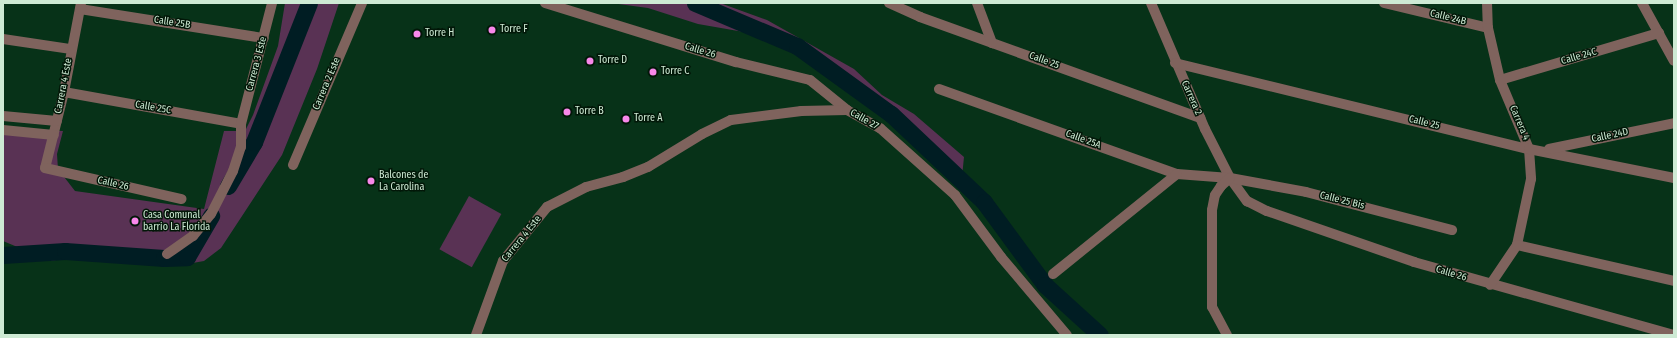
<!DOCTYPE html>
<style>
body{margin:0}
#map{position:relative;width:1677px;height:338px;overflow:hidden;background:#073218;font-family:"Fira Sans Condensed",sans-serif}
div>[style]{position:absolute}
[style*='--x']{left:calc(var(--x)*1px);top:calc(var(--y)*1px);width:calc(var(--w)*1px);rotate:calc(var(--a)*1deg)}
.green>*{inset:0;background:#593254;transform-origin:0 0}
.canal>*{height:17px;margin:-8.5px;padding:0 8.5px;transform-origin:8.5px;border-radius:8.5px;background:#001d23}
.street>*{height:10px;margin:-5px;padding:0 5px;transform-origin:5px;border-radius:5px;background:#7f635d}
.dots>*{width:11px;height:11px;translate:-50% -50%;box-sizing:border-box;border:2px solid #021708;border-radius:50%}
span{translate:-50% -50%;white-space:nowrap;text-align:center;line-height:1.15;-webkit-text-stroke:3px #021708;paint-order:stroke}
.street-label{font-size:10px;color:#ceead4}
.poi-label{font-size:10px;color:#ceead4}
.left{translate:0 -50%;text-align:left}
.frame{position:absolute;inset:0;border:4px solid #ceead4;pointer-events:none}
</style>
<div id="map">
<div class="green">
<i style="clip-path:polygon(285px 3px,339px 3px,317px 69px,282px 155px,221px 248px,204px 261px,187px 264px,163px 254px,134px 250px,92px 253px,51px 261px,3px 241px,3px 129px,63px 131px,57px 154px,58px 169px,75px 191px,204px 209px,224px 131px,245px 131px,253px 115px,278px 46px)"></i>
<i style="clip-path:polygon(611px 3px,720px 3px,767px 20px,854px 69px,882px 95px,914px 114px,964px 157px,962px 177px,830px 69px,761px 35px,698px 24px,648px 8px)"></i>
<i style="left:469px;top:196px;width:37px;height:61px;rotate:29deg"></i>
</div>
<div class="canal">
<i style="--x:695;--y:3;--w:111;--a:22.9"></i>
<i style="--x:797;--y:46;--w:116;--a:35.9"></i>
<i style="--x:891;--y:114;--w:128;--a:43.4"></i>
<i style="--x:984;--y:202;--w:103;--a:53.7"></i>
<i style="--x:1045;--y:285;--w:74;--a:42.3"></i>
<i style="--x:228;--y:186;--w:51;--a:-59.4"></i>
<i style="--x:254;--y:142;--w:149;--a:-68.4"></i>
<i style="--x:3;--y:255;--w:62;--a:-3.7"></i>
<i style="--x:65;--y:251;--w:99;--a:4"></i>
<i style="--x:164;--y:258;--w:23;--a:-2"></i>
<i style="--x:187;--y:257;--w:48;--a:-59.7"></i>
</div>
<div class="street">
<i style="--x:81;--y:3;--w:91;--a:100.8"></i>
<i style="--x:64;--y:92;--w:78;--a:104"></i>
<i style="--x:45;--y:168;--w:140;--a:12.8"></i>
<i style="--x:545;--y:3;--w:200;--a:17.2"></i>
<i style="--x:736;--y:62;--w:76;--a:13.7"></i>
<i style="--x:810;--y:80;--w:48;--a:39"></i>
<i style="--x:889;--y:3;--w:34;--a:24"></i>
<i style="--x:920;--y:17;--w:298;--a:19.8"></i>
<i style="--x:977;--y:3;--w:43;--a:69.4"></i>
<i style="--x:1151;--y:3;--w:137;--a:66.8"></i>
<i style="--x:1205;--y:129;--w:55;--a:63"></i>
<i style="--x:1230;--y:178;--w:29;--a:54"></i>
<i style="--x:1247;--y:201;--w:22;--a:27"></i>
<i style="--x:1267;--y:211;--w:156;--a:19.1"></i>
<i style="--x:1414;--y:262;--w:270;--a:15.7"></i>
<i style="--x:1384;--y:3;--w:107;--a:13.5"></i>
<i style="--x:1487;--y:3;--w:25;--a:88"></i>
<i style="--x:1488;--y:28;--w:53;--a:77"></i>
<i style="--x:1500;--y:80;--w:75;--a:67.2"></i>
<i style="--x:1529;--y:149;--w:30;--a:86"></i>
<i style="--x:1531;--y:179;--w:67;--a:102"></i>
<i style="--x:1517;--y:245;--w:48;--a:124"></i>
<i style="--x:1642;--y:3;--w:66;--a:61.1"></i>
<i style="--x:80;--y:9;--w:186;--a:9"></i>
<i style="--x:3;--y:39;--w:69;--a:8.4"></i>
<i style="--x:1175;--y:63;--w:364;--a:13.7"></i>
<i style="--x:1529;--y:149;--w:148;--a:11.3"></i>
<i style="--x:1500;--y:80;--w:166;--a:-16.5"></i>
<i style="--x:939;--y:89;--w:253;--a:19.7"></i>
<i style="--x:1177;--y:174;--w:53;--a:4.3"></i>
<i style="--x:1230;--y:178;--w:77;--a:10.4"></i>
<i style="--x:1306;--y:192;--w:151;--a:14.6"></i>
<i style="--x:64;--y:92;--w:180;--a:10.2"></i>
<i style="--x:3;--y:116;--w:54;--a:5.3"></i>
<i style="--x:3;--y:130;--w:51;--a:5.6"></i>
<i style="--x:1549;--y:149;--w:128;--a:-11.7"></i>
<i style="--x:293;--y:165;--w:176;--a:-66.9"></i>
<i style="--x:1517;--y:245;--w:161;--a:12.9"></i>
<i style="--x:167;--y:254;--w:32;--a:-35"></i>
<i style="--x:193;--y:236;--w:28;--a:-51"></i>
<i style="--x:211;--y:214;--w:48;--a:-62.9"></i>
<i style="--x:233;--y:171;--w:25;--a:-72"></i>
<i style="--x:241;--y:147;--w:23;--a:-90"></i>
<i style="--x:241;--y:124;--w:125;--a:-75.6"></i>
<i style="--x:1053;--y:274;--w:159;--a:-38.9"></i>
<i style="--x:476;--y:335;--w:79;--a:-70"></i>
<i style="--x:503;--y:261;--w:70;--a:-50.8"></i>
<i style="--x:547;--y:207;--w:44;--a:-27.1"></i>
<i style="--x:586;--y:187;--w:38;--a:-15"></i>
<i style="--x:623;--y:177;--w:27;--a:-22"></i>
<i style="--x:648;--y:167;--w:63;--a:-31.4"></i>
<i style="--x:702;--y:134;--w:32;--a:-26"></i>
<i style="--x:731;--y:120;--w:71;--a:-7.3"></i>
<i style="--x:801;--y:111;--w:46;--a:-1.2"></i>
<i style="--x:847;--y:110;--w:38;--a:29"></i>
<i style="--x:880;--y:128;--w:101;--a:41.8"></i>
<i style="--x:955;--y:195;--w:77;--a:53.4"></i>
<i style="--x:1001;--y:257;--w:102;--a:49.8"></i>
<i style="--x:1227;--y:335;--w:32;--a:-118"></i>
<i style="--x:1212;--y:307;--w:97;--a:-90"></i>
<i style="--x:1212;--y:210;--w:15;--a:-79"></i>
<i style="--x:1215;--y:195;--w:11;--a:-56"></i>
<i style="--x:1221;--y:186;--w:12;--a:-42"></i>
</div>
<div class="dots">
<i style="left:492px;top:30px;background:#f888ea"></i>
<i style="left:417px;top:34px;background:#f888ea"></i>
<i style="left:590px;top:61px;background:#f888ea"></i>
<i style="left:653px;top:72px;background:#f888ea"></i>
<i style="left:567px;top:112px;background:#f888ea"></i>
<i style="left:626px;top:119px;background:#f888ea"></i>
<i style="left:371px;top:181px;background:#f888ea"></i>
<i style="left:135px;top:221px;background:#f888ea"></i>
</div>
<div class="street-label">
<span style="left:1448px;top:18px;rotate:14deg">Calle 24B</span>
<span style="left:172px;top:23px;rotate:9deg">Calle 25B</span>
<span style="left:700px;top:51px;rotate:17deg">Calle 26</span>
<span style="left:1579px;top:57px;rotate:-16deg">Calle 24C</span>
<span style="left:1044px;top:61px;rotate:20deg">Calle 25</span>
<span style="left:257px;top:64px;rotate:-75deg">Carrera 3 Este</span>
<span style="left:327px;top:84px;rotate:-67deg">Carrera 2 Este</span>
<span style="left:64px;top:86px;rotate:-79deg">Carrera 4 Este</span>
<span style="left:1191px;top:98px;rotate:66deg">Carrera 2</span>
<span style="left:153px;top:108px;rotate:10deg">Calle 25C</span>
<span style="left:864px;top:120px;rotate:30deg">Calle 27</span>
<span style="left:1424px;top:123px;rotate:14deg">Calle 25</span>
<span style="left:1519px;top:123px;rotate:67deg">Carrera 4</span>
<span style="left:1610px;top:136px;rotate:-12deg">Calle 24D</span>
<span style="left:1083px;top:140px;rotate:20deg">Calle 25A</span>
<span style="left:113px;top:184px;rotate:13deg">Calle 26</span>
<span style="left:1342px;top:201px;rotate:14deg">Calle 25 Bis</span>
<span style="left:522px;top:239px;rotate:-51deg">Carrera 4 Este</span>
<span style="left:1451px;top:274px;rotate:17deg">Calle 26</span>
</div>
<div class="poi-label">
<span class="left" style="left:500px;top:30px">Torre F</span>
<span class="left" style="left:425px;top:34px">Torre H</span>
<span class="left" style="left:598px;top:61px">Torre D</span>
<span class="left" style="left:661px;top:72px">Torre C</span>
<span class="left" style="left:575px;top:112px">Torre B</span>
<span class="left" style="left:634px;top:119px">Torre A</span>
<span class="left" style="left:379px;top:181px">Balcones de<br>La Carolina</span>
<span class="left" style="left:143px;top:221px">Casa Comunal<br>barrio La Florida</span>
</div>
<div class="frame"></div>
</div>
